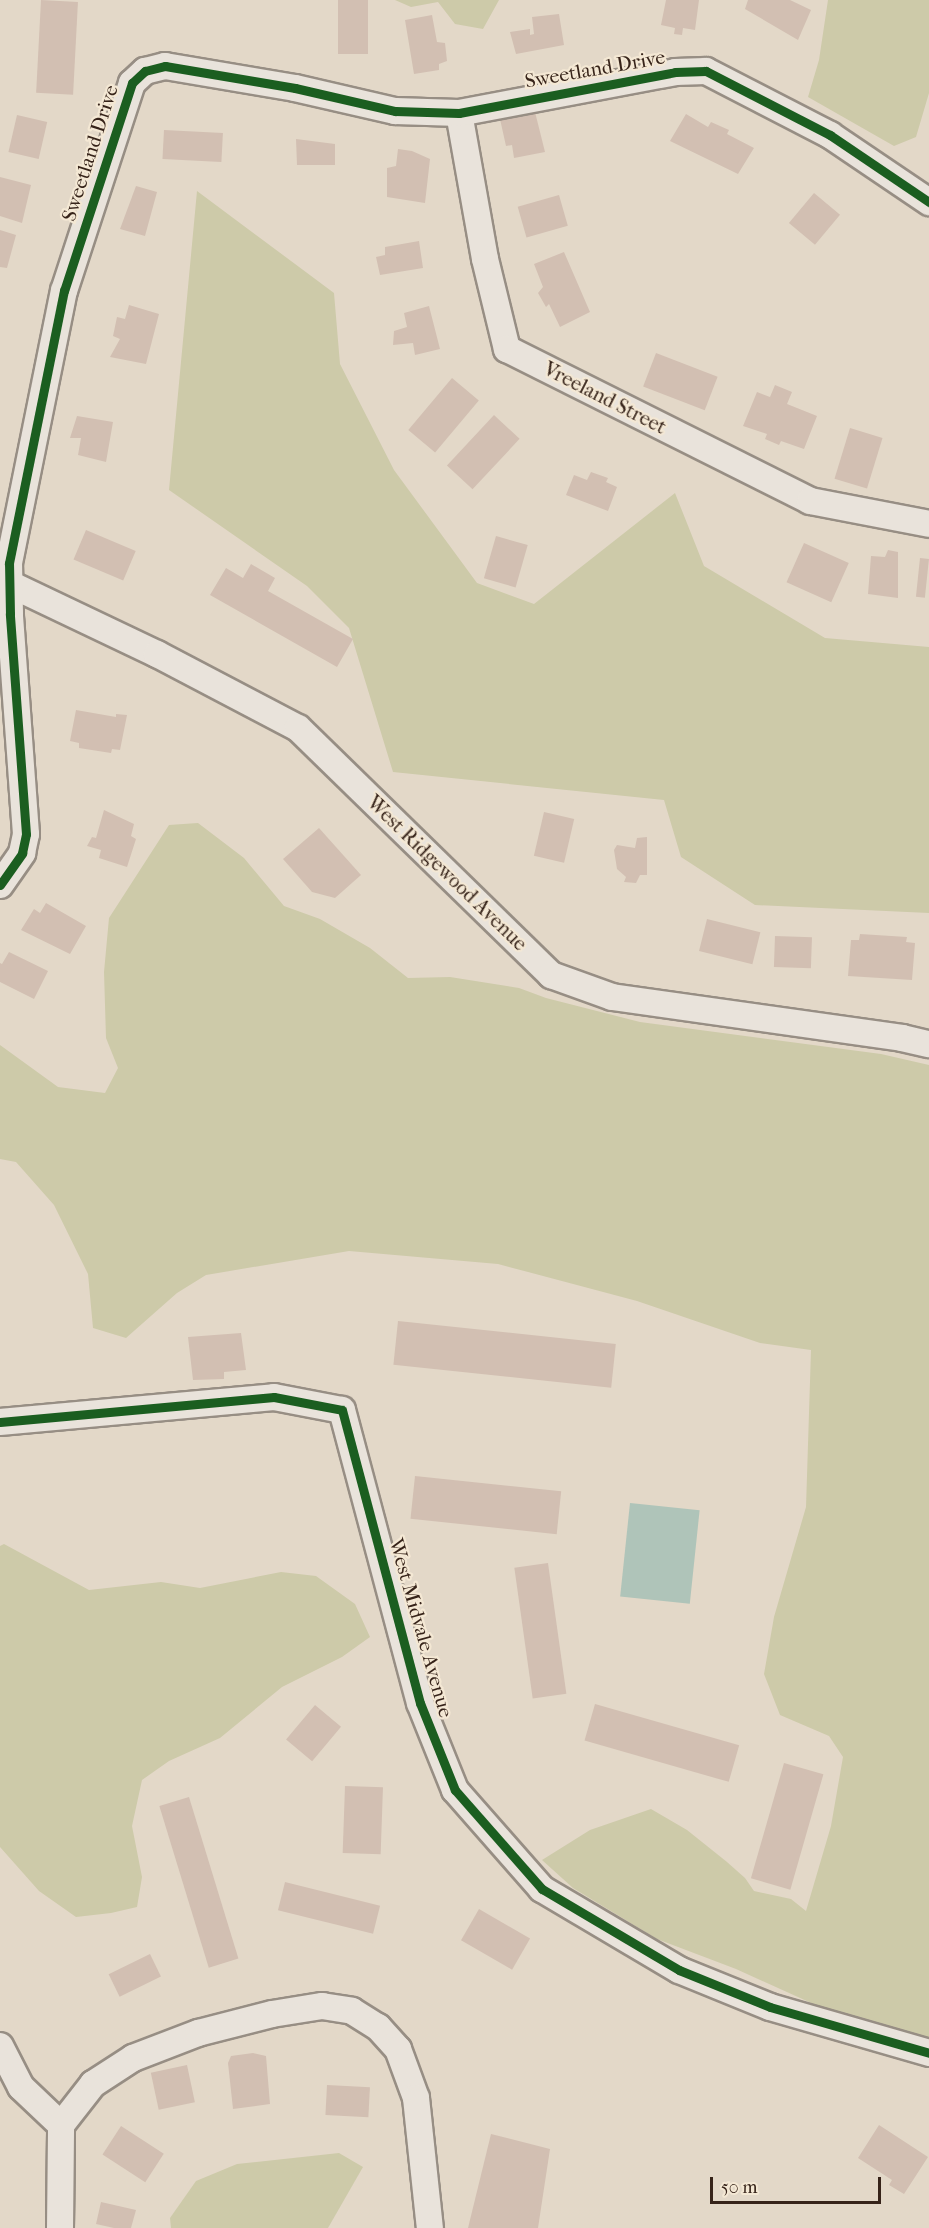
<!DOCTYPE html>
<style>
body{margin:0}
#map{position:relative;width:929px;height:2228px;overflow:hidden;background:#e3d8c8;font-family:"IM FELL French Canon",serif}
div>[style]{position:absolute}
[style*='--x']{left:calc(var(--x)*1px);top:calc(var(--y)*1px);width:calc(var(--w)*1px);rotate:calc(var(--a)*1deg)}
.green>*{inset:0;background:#cdcaa9}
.water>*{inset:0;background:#afc4b9;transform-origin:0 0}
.building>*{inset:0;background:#d2bfb2;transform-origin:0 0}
.roads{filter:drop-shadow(2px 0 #978e84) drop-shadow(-2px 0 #978e84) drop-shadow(0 2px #978e84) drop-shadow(0 -2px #978e84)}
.minor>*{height:26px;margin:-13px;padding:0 13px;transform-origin:13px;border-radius:13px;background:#e9e3db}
.cycleway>*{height:9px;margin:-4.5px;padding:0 4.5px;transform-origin:4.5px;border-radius:4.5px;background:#1b5e20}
span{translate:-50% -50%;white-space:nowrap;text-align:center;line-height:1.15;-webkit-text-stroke:4.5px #f4e8d4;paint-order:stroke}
.street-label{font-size:20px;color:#362319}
.scale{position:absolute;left:710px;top:2177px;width:171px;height:27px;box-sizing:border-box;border:3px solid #362319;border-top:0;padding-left:8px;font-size:18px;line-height:21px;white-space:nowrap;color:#362319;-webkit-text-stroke:4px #f4e8d4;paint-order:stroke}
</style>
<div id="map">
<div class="green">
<i style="clip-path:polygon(395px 0,499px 0,483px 29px,455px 24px,438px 2px,411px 7px)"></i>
<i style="clip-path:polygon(828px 0,929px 0,929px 93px,916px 137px,894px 146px,808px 97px,819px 60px)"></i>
<i style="clip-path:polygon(197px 191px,334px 293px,340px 364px,394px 470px,477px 583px,534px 604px,675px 493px,704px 566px,825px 638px,929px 647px,929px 913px,755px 905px,681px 857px,664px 800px,393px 772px,349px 628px,307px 586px,169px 490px)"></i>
<i style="clip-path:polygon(198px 823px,244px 858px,284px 906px,320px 919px,370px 948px,408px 978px,450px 977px,519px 988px,546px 998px,640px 1022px,881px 1054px,929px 1065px,929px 2042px,851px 2021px,736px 1969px,657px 1939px,573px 1888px,542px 1860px,590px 1830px,651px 1809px,687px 1830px,727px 1862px,745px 1878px,754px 1891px,791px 1899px,806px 1911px,831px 1826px,843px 1757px,829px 1736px,780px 1715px,764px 1674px,774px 1617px,806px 1507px,811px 1350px,760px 1343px,637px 1301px,498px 1264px,349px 1251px,206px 1275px,177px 1293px,126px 1338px,93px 1328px,88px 1274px,54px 1205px,16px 1162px,0 1159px,0 1045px,58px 1087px,105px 1093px,118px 1068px,106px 1038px,104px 972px,109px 918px,169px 825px)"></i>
<i style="clip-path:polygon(4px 1544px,89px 1590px,161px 1582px,200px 1588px,281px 1572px,316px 1576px,355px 1604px,370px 1637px,342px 1657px,282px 1687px,220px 1738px,169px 1761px,142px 1780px,132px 1826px,142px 1877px,137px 1907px,111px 1913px,76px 1917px,39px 1891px,0 1847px,0 1546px)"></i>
<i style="clip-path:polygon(339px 2153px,363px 2167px,328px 2228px,171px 2228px,170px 2218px,196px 2181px,237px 2164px)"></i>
</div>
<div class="water">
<i style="left:630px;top:1503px;width:70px;height:94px;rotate:6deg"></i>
</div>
<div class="building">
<i style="left:41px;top:0;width:37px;height:93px;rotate:3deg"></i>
<i style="left:338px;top:0;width:30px;height:54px"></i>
<i style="clip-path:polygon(666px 0,699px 0,695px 30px,683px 28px,682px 35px,674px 34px,675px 28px,661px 25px)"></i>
<i style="clip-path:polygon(748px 0,790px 0,811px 10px,798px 40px,745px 9px)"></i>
<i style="clip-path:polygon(559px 14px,564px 45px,516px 54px,510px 32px,530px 29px,530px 35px,534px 34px,532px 17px)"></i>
<i style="clip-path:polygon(432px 15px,437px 42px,445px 43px,447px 61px,439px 64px,439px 70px,414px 74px,405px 20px)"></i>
<i style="clip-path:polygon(535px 112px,545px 152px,514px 158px,512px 145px,506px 146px,500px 119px)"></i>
<i style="clip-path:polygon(686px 114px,708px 127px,711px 122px,729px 130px,727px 134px,754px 148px,738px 174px,670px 141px)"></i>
<i style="left:17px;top:115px;width:31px;height:38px;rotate:13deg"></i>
<i style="left:164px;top:130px;width:59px;height:29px;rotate:3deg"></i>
<i style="clip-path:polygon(296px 139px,335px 144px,335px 165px,297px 165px)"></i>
<i style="clip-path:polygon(398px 149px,412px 151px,430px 159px,425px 203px,387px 197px,387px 168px,396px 166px)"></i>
<i style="clip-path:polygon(0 177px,31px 185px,22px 223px,0 216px)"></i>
<i style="clip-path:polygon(136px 186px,157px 192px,145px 236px,120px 229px)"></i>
<i style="left:814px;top:193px;width:34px;height:39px;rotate:40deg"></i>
<i style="left:559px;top:195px;width:32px;height:43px;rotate:74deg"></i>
<i style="clip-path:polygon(0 230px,16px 235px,7px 268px,0 267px)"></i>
<i style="clip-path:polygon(419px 241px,423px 268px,380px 275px,376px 257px,385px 255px,385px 247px)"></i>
<i style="clip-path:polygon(564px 252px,590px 312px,560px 327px,549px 304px,546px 307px,538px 293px,543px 287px,534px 264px)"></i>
<i style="clip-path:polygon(129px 305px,159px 314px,146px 364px,110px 357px,120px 339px,113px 336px,117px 317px,125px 319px)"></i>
<i style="clip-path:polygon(429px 306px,440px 349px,415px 355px,413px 343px,393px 345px,394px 331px,407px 327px,404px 313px)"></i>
<i style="left:656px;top:353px;width:66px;height:36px;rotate:21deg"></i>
<i style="left:452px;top:378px;width:35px;height:68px;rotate:40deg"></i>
<i style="clip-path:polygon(775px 385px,792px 392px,787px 404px,817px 416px,804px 449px,781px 441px,779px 445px,765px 439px,767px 434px,743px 426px,757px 392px,770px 397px)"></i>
<i style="left:494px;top:415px;width:35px;height:69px;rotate:43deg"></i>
<i style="clip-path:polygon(77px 416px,113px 422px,106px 462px,78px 455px,81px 438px,70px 438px)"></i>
<i style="left:850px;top:428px;width:34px;height:53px;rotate:17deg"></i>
<i style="clip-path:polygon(591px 472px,608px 478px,606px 482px,617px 487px,608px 511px,566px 495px,574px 475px,587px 480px)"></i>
<i style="left:86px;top:530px;width:54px;height:32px;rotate:23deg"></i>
<i style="left:496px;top:536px;width:33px;height:44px;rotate:16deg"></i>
<i style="left:804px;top:543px;width:49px;height:43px;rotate:24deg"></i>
<i style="clip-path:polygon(888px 550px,898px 552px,898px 598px,868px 594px,871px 556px,885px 557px)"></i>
<i style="left:920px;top:558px;width:9px;height:39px;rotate:6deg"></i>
<i style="clip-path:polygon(251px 564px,275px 578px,268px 591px,353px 639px,337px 667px,210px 595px,226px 568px,243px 578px)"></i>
<i style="clip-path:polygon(76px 710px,116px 717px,116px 714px,127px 715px,120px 750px,112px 749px,111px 753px,79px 748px,79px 743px,70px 741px)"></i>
<i style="clip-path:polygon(104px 810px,134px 824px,131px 836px,136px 839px,127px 867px,99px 858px,101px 850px,87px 846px,92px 837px,96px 838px)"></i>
<i style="left:544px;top:812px;width:31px;height:45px;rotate:13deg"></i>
<i style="clip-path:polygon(319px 828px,361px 875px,335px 898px,312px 892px,283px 859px)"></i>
<i style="clip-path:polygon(647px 837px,647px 875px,640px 875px,636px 883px,624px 882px,626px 877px,617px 869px,614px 850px,617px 845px,635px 848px,637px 838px)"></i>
<i style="clip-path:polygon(46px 903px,86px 926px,70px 954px,21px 930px,34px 909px,40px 913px)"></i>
<i style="left:707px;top:919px;width:55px;height:33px;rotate:14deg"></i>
<i style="clip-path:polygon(860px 934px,907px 937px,906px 942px,915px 943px,912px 980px,848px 976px,851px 940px,859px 940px)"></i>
<i style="left:775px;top:936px;width:37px;height:31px;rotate:2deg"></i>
<i style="clip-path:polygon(9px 952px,48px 971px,34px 999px,0 982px,0 963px,2px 964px)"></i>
<i style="left:398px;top:1321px;width:219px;height:44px;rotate:6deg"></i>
<i style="clip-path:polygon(241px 1333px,246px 1370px,224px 1372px,224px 1379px,193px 1380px,188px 1337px)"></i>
<i style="left:415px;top:1476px;width:147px;height:43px;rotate:6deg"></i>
<i style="left:548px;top:1563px;width:132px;height:34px;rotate:82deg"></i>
<i style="left:595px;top:1704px;width:150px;height:38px;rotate:16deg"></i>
<i style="left:315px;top:1705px;width:34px;height:45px;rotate:40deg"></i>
<i style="left:784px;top:1763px;width:41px;height:120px;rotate:16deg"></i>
<i style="left:345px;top:1786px;width:38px;height:67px;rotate:2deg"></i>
<i style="left:189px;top:1797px;width:169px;height:31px;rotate:73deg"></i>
<i style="left:285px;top:1882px;width:98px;height:29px;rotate:14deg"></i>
<i style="left:479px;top:1909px;width:59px;height:36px;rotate:30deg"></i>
<i style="left:150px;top:1954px;width:25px;height:46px;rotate:64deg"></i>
<i style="clip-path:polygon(253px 2053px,266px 2056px,270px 2104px,233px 2109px,228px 2063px,231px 2056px)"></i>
<i style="left:187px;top:2065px;width:38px;height:37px;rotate:78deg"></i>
<i style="left:327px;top:2085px;width:43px;height:30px;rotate:3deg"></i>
<i style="clip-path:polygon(879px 2125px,928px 2157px,904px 2194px,889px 2185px,892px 2180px,858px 2158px)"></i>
<i style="left:121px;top:2126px;width:51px;height:34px;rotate:33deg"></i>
<i style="clip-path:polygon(491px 2134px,550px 2149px,538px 2228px,468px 2228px)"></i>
<i style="clip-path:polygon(101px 2202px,136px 2210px,131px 2228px,114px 2228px,96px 2224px)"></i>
</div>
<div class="roads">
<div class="minor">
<i style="--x:459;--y:113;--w:148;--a:79.9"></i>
<i style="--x:485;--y:259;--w:93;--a:76.3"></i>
<i style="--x:507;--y:349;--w:339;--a:26.6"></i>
<i style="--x:810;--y:501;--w:121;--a:10.9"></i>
<i style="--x:10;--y:584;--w:163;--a:25.5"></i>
<i style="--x:157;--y:654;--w:159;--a:27.7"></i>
<i style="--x:298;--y:728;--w:354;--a:44.3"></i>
<i style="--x:551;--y:975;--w:65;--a:19.8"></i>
<i style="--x:612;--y:997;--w:293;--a:8"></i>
<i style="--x:902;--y:1038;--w:28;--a:13"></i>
<i style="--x:0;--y:885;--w:39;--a:-55"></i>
<i style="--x:22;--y:853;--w:19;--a:-78"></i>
<i style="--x:26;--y:834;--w:221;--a:-94.2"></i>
<i style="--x:10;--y:614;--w:51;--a:-91.1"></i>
<i style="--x:9;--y:563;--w:278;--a:-78.6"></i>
<i style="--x:64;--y:291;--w:219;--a:-71.9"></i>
<i style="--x:132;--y:83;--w:18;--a:-43"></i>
<i style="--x:145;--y:71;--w:21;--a:-14"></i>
<i style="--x:165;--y:66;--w:132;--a:9.6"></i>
<i style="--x:295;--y:88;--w:103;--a:13"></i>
<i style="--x:395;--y:111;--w:64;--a:1.8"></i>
<i style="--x:459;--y:113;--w:220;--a:-10.7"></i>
<i style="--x:675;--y:72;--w:31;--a:-2"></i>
<i style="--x:706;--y:71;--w:140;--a:27.3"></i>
<i style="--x:830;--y:135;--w:120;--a:34.1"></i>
<i style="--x:0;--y:1422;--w:275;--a:-5.2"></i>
<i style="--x:274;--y:1397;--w:69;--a:10.8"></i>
<i style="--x:342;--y:1410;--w:303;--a:75.1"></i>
<i style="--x:420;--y:1703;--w:94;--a:68.1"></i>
<i style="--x:455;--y:1790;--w:132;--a:48.7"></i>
<i style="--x:542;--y:1889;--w:159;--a:30.6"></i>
<i style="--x:679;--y:1970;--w:98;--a:22.1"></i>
<i style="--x:770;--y:2007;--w:166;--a:16.1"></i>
<i style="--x:0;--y:2046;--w:46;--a:62.9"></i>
<i style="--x:21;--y:2087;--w:55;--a:43.5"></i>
<i style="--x:60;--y:2228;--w:103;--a:-89.4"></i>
<i style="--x:61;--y:2125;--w:52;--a:-52"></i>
<i style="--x:93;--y:2084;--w:48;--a:-33"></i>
<i style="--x:133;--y:2058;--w:70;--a:-21"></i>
<i style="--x:198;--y:2033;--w:76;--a:-14.4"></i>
<i style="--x:272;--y:2014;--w:51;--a:-9.1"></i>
<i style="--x:322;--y:2006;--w:30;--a:9"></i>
<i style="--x:352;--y:2011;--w:31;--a:32"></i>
<i style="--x:378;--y:2027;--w:30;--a:48"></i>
<i style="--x:398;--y:2049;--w:52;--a:69.8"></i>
<i style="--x:416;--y:2098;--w:131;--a:83.9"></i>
</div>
</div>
<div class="cycleway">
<i style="--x:0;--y:885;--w:39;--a:-55"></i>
<i style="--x:22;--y:853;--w:19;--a:-78"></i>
<i style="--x:26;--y:834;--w:221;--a:-94.2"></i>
<i style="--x:10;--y:614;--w:51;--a:-91.1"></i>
<i style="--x:9;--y:563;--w:278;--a:-78.6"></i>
<i style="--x:64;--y:291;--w:219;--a:-71.9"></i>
<i style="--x:132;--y:83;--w:18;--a:-43"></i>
<i style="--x:145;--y:71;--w:21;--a:-14"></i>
<i style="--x:165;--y:66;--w:132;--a:9.6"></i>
<i style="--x:295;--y:88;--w:103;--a:13"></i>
<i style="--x:395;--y:111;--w:64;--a:1.8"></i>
<i style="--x:459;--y:113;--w:220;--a:-10.7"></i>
<i style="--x:675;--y:72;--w:31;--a:-2"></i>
<i style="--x:706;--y:71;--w:140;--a:27.3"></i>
<i style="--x:830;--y:135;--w:120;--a:34.1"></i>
<i style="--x:0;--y:1422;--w:275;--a:-5.2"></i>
<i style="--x:274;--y:1397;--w:69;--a:10.8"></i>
<i style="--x:342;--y:1410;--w:303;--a:75.1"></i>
<i style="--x:420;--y:1703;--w:94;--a:68.1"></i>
<i style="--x:455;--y:1790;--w:132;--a:48.7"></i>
<i style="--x:542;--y:1889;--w:159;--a:30.6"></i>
<i style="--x:679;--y:1970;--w:98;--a:22.1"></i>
<i style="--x:770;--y:2007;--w:166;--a:16.1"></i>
</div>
<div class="street-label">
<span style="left:595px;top:69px;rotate:-10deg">Sweetland Drive</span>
<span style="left:90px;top:153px;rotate:-72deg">Sweetland Drive</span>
<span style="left:605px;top:398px;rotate:27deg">Vreeland Street</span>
<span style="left:447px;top:873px;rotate:44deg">West Ridgewood Avenue</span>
<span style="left:421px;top:1628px;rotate:74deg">West Midvale Avenue</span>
</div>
<div class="scale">50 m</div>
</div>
